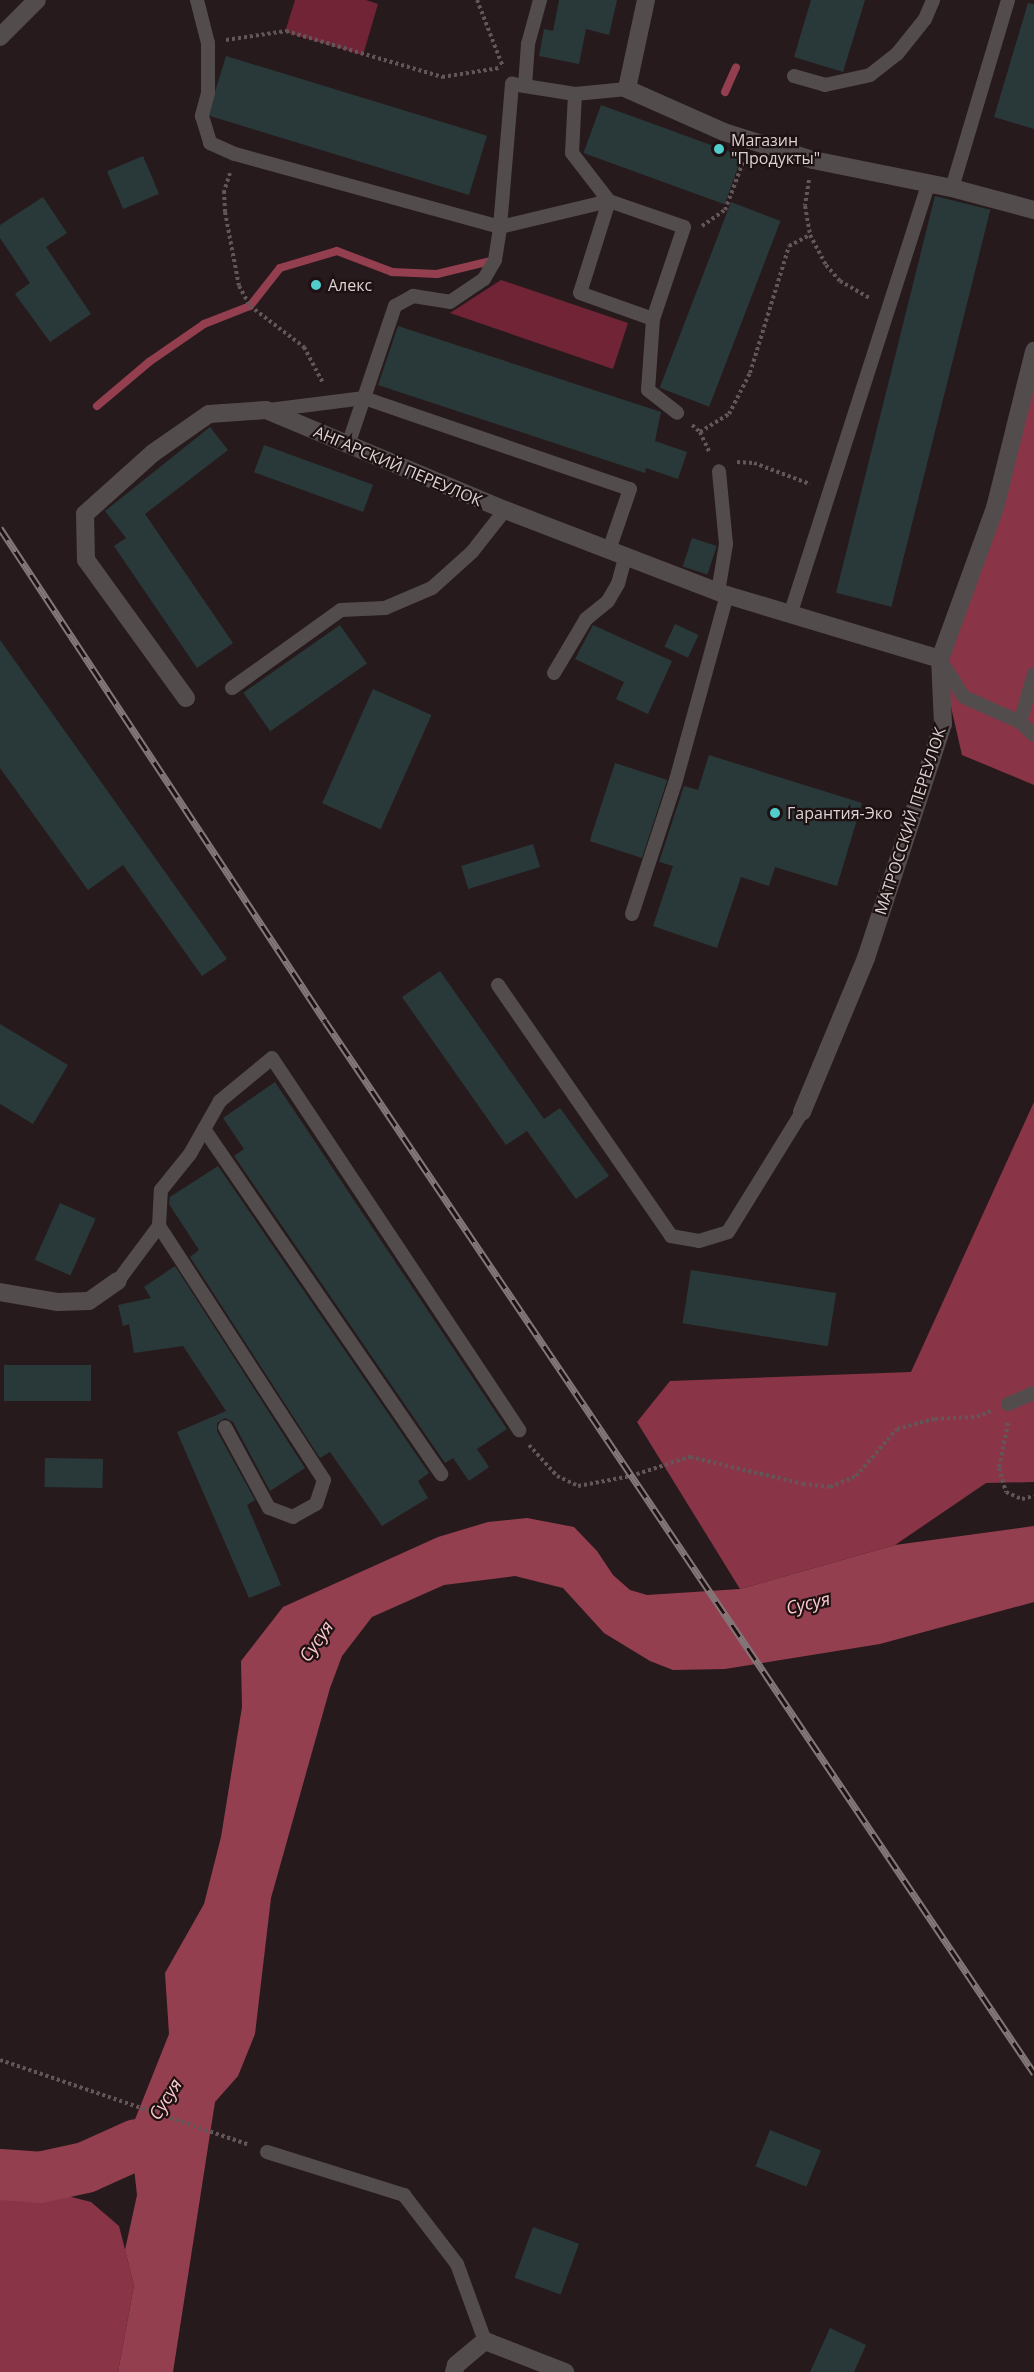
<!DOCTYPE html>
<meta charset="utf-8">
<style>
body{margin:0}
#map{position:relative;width:1034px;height:2372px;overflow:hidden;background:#271a1c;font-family:"Open Sans",sans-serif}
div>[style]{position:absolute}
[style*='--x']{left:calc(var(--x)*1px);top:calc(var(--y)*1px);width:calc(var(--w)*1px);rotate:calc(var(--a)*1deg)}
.green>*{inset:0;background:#712435}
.forest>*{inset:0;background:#8a3547}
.water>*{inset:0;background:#943f4f}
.stream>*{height:8px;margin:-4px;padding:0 4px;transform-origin:4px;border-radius:4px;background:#943f4f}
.river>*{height:51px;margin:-25.5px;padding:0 25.5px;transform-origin:25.5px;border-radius:25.5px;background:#943f4f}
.building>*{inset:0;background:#293939;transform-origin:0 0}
.path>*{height:4px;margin-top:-2px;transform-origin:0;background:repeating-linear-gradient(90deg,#625658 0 3px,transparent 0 6px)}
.lane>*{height:14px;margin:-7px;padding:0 7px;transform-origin:7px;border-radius:7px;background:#534c4d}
.street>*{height:18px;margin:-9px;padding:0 9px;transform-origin:9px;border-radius:9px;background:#534c4d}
.rail>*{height:7px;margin-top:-3.5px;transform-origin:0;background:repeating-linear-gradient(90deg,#1d1112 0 14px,#837779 0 28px);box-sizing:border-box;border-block:2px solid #837779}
.dots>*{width:16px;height:16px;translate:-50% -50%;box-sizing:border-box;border:3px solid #1d1112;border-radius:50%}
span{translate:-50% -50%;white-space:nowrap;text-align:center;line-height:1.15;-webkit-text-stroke:4.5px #1d1112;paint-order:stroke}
.poi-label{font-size:16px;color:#ddd3d4}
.left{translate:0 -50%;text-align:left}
.street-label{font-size:16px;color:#ddd3d4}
.water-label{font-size:18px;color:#fdcacf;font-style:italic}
</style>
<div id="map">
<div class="green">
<i style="clip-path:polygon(295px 0,366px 0,378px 4px,363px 55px,285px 32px)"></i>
<i style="clip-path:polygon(501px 280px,628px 323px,613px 369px,450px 313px)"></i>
</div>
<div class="forest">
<i style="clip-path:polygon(1034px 351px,1034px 785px,962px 755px,940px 659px)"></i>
<i style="clip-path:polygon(1034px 1102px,1034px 1482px,986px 1483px,895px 1545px,740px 1589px,637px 1422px,670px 1381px,911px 1372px)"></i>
<i style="clip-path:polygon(48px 2191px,91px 2202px,119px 2226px,134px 2285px,118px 2372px,0 2372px,0 2199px)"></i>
</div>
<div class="water">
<i style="clip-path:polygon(527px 1518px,574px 1527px,597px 1551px,613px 1575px,630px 1590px,647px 1595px,740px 1589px,895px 1545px,1034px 1526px,1034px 1602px,880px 1644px,725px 1669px,673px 1670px,650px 1661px,604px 1633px,563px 1588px,515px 1576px,444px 1585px,372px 1617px,342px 1656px,330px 1688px,271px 1898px,255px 2034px,238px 2076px,215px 2102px,173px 2372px,118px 2372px,134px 2285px,125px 2250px,137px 2195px,130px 2132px,169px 2034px,165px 1973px,204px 1904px,221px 1837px,242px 1707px,241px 1661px,283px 1607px,438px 1537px,488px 1522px)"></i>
</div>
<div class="stream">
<i style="--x:725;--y:92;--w:27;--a:-66"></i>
<i style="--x:97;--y:406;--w:68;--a:-40.2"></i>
<i style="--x:149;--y:362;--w:67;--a:-34.6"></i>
<i style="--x:204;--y:324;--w:49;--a:-21.4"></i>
<i style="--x:250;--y:306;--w:48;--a:-51.7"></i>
<i style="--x:280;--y:268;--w:59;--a:-16.6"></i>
<i style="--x:337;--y:251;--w:59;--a:20.9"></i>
<i style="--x:392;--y:272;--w:45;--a:2.5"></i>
<i style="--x:437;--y:274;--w:60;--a:-13.6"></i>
</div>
<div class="river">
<i style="--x:0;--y:2174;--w:39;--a:4"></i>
<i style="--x:39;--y:2177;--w:47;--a:-12.3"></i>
<i style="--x:85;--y:2167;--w:56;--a:-24.3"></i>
</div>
<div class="building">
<i style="clip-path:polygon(559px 0,617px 0,609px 35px,586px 29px,579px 64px,539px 56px,544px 29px,553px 31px)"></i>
<i style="clip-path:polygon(811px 0,865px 0,843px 72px,794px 57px)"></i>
<i style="clip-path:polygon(1028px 3px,1034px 4px,1034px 129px,994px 117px)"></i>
<i style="left:226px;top:56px;width:273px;height:62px;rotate:17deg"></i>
<i style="left:601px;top:105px;width:150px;height:51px;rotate:20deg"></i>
<i style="left:143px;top:156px;width:41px;height:39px;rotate:67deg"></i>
<i style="left:935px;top:196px;width:57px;height:409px;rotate:14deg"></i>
<i style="clip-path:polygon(43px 197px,67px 233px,46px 247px,91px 314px,50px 342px,15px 294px,30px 283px,0 238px,0 225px)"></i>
<i style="left:731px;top:202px;width:53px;height:199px;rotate:21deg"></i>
<i style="clip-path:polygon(398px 326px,661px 412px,655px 441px,687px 452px,678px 479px,646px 468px,645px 473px,378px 385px)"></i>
<i style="clip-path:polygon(210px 427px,228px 450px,145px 514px,233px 643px,197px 668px,114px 546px,126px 538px,105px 511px)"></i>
<i style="left:264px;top:445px;width:116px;height:29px;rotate:20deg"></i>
<i style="left:692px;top:538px;width:26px;height:30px;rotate:18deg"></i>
<i style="left:675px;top:624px;width:26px;height:25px;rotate:25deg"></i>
<i style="left:340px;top:625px;width:47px;height:118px;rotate:55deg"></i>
<i style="clip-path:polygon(593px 625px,672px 661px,648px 714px,616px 699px,624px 682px,575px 659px)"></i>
<i style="clip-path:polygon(0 640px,227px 959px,202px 976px,123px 865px,88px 890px,0 768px)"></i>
<i style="left:373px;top:689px;width:64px;height:125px;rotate:24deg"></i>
<i style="clip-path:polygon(709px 755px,862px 803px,837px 886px,775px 867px,769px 886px,741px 877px,717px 948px,653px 926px,673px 866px,659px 862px,684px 786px,698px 790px)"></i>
<i style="left:615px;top:763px;width:55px;height:82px;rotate:18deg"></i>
<i style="left:533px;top:844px;width:24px;height:75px;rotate:73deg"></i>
<i style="clip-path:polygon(440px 971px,544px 1119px,560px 1108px,609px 1176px,576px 1199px,527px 1131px,506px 1145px,402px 997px)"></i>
<i style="clip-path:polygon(0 1024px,68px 1065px,33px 1124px,0 1104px)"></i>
<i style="clip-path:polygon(275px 1082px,507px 1429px,477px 1449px,489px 1467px,469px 1481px,453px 1458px,445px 1463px,234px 1156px,244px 1149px,223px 1118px)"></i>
<i style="clip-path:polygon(218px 1166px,429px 1473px,418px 1481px,428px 1498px,382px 1526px,330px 1452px,320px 1458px,190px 1257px,199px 1250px,169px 1204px,170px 1197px)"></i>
<i style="left:60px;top:1203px;width:39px;height:62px;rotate:24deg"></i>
<i style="clip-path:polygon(175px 1266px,305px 1468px,270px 1491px,233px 1422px,225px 1418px,217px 1423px,217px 1431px,255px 1500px,247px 1505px,281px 1585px,249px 1598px,177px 1432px,226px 1411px,183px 1346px,134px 1353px,129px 1324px,123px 1326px,118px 1305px,151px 1298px,144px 1287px)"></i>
<i style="left:691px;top:1270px;width:147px;height:54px;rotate:9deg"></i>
<i style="left:4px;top:1365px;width:87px;height:36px"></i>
<i style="left:45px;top:1458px;width:58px;height:29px;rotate:1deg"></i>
<i style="left:770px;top:2130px;width:55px;height:39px;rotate:22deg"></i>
<i style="left:533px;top:2227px;width:49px;height:54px;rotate:20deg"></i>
<i style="clip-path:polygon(830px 2328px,866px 2345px,854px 2372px,810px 2372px)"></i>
</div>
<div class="path">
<i style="--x:477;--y:0;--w:72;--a:68.8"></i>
<i style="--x:226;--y:40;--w:61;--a:-8.5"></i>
<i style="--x:286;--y:31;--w:163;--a:16.4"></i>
<i style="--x:442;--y:77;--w:58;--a:-9"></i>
<i style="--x:230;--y:173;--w:19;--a:108"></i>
<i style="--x:224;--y:191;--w:21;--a:87"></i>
<i style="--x:225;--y:212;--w:75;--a:79.3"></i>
<i style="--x:239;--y:286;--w:23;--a:61"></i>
<i style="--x:250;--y:306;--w:68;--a:37.2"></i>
<i style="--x:304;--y:347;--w:41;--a:62.2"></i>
<i style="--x:809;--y:180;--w:26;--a:99"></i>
<i style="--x:805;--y:206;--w:29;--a:80"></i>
<i style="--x:810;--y:235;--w:34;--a:62"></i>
<i style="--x:826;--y:265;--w:21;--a:49"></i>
<i style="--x:840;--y:281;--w:34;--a:30"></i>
<i style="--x:702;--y:226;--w:28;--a:-35"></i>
<i style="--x:725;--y:210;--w:51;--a:-69.4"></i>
<i style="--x:692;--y:425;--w:11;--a:41"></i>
<i style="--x:700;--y:432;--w:23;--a:65"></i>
<i style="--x:700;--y:432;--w:34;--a:-32"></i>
<i style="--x:729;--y:414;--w:46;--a:-62.9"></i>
<i style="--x:750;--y:373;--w:133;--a:-72.9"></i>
<i style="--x:789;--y:246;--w:24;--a:-28"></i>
<i style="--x:737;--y:462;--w:17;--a:3"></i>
<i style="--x:754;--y:463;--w:60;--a:20.6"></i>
<i style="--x:1008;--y:1423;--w:46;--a:101.3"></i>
<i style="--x:999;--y:1468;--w:25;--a:74"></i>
<i style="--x:1006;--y:1492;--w:17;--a:24"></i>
<i style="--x:1022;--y:1499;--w:12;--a:-14"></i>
<i style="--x:529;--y:1445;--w:42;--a:47.9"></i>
<i style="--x:557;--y:1476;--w:23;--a:25"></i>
<i style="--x:578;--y:1486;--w:54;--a:-10.7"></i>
<i style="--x:631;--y:1476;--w:62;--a:-17.9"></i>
<i style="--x:690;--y:1457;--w:116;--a:13.4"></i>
<i style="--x:803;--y:1484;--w:27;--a:6"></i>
<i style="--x:830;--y:1487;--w:28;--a:-23"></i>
<i style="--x:856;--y:1476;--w:62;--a:-48.9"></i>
<i style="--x:897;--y:1429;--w:39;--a:-15"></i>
<i style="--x:935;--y:1419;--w:42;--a:-2.7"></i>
<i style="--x:977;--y:1417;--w:15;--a:-23"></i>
<i style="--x:0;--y:2060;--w:263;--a:18.8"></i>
</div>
<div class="lane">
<i style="--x:197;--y:0;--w:44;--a:75.7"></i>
<i style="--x:208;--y:43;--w:50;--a:90"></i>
<i style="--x:208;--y:93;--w:24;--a:105"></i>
<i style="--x:202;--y:116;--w:28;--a:73"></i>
<i style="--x:210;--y:143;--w:27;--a:24"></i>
<i style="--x:235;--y:154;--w:275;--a:15.4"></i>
<i style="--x:500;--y:227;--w:144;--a:-85.2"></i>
<i style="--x:512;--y:84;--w:64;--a:9"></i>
<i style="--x:575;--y:94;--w:52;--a:-5.5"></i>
<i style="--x:794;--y:76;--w:32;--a:16"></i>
<i style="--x:825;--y:85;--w:46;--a:-12.5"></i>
<i style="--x:870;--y:75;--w:34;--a:-38"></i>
<i style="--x:897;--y:54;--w:45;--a:-51.3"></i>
<i style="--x:925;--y:19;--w:21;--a:-67"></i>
<i style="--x:525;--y:86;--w:42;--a:-85.9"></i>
<i style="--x:528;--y:44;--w:46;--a:-74.7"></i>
<i style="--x:575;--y:94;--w:59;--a:92.9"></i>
<i style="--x:572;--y:153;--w:61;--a:52.4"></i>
<i style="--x:609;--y:201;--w:96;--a:107.5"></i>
<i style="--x:580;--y:293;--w:77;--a:19.6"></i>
<i style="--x:952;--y:188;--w:196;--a:-73.4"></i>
<i style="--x:269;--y:410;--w:96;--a:-7.2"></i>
<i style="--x:364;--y:398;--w:281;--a:18.9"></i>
<i style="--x:630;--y:489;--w:65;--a:109"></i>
<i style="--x:348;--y:445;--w:147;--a:-71.3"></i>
<i style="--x:395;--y:306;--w:21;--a:-29"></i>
<i style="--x:413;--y:296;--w:37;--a:9"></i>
<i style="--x:450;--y:302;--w:41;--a:-34.1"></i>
<i style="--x:484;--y:279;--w:22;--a:-60"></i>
<i style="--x:495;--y:260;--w:33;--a:-81"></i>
<i style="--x:500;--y:227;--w:112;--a:-13.4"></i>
<i style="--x:609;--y:201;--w:79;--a:19.1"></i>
<i style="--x:684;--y:227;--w:97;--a:108.6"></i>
<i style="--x:653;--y:319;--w:71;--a:94"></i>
<i style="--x:648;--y:390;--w:37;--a:38"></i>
<i style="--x:718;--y:592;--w:49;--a:-80.5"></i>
<i style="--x:726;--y:544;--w:73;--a:-95.5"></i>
<i style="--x:790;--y:615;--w:452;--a:-72.2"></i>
<i style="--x:941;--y:661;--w:43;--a:57.4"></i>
<i style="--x:964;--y:697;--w:61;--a:24.1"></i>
<i style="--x:1020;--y:722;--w:50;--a:-73.7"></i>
<i style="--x:554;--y:673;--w:63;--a:-59.3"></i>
<i style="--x:586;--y:619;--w:28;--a:-39"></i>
<i style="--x:608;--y:601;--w:20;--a:-60"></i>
<i style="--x:618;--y:584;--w:28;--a:-75"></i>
<i style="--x:232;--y:688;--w:134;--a:-35.6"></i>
<i style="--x:341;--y:610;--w:44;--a:-2.6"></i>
<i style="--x:385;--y:608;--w:51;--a:-23.1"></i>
<i style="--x:432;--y:588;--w:54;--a:-42"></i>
<i style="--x:472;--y:552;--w:53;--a:-51.8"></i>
<i style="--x:1020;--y:722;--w:19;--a:43"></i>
<i style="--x:632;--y:914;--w:141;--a:-71.8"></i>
<i style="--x:676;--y:780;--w:192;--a:-74.6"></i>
<i style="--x:498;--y:985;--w:305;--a:55.4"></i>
<i style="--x:671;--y:1236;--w:28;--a:10"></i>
<i style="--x:699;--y:1241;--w:30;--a:-17"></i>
<i style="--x:728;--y:1232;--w:141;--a:-58.3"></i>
<i style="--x:204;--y:1129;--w:419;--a:55.5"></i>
<i style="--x:159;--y:1226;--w:303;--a:57"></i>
<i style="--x:324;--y:1480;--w:25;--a:108"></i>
<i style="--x:316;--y:1504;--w:26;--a:151"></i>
<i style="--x:293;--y:1517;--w:26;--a:-159"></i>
<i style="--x:269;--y:1508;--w:92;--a:-118.5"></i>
<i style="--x:118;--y:1281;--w:69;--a:-53.3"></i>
<i style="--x:159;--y:1226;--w:36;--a:-87"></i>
<i style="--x:161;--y:1190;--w:46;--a:-51.1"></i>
<i style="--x:190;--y:1154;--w:61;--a:-60.5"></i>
<i style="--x:220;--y:1101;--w:67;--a:-39.6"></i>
<i style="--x:272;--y:1058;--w:447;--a:56.4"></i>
<i style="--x:1008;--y:1404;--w:28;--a:-23"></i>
<i style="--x:267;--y:2152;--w:144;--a:17.4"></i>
<i style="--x:404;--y:2195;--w:87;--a:52.5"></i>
<i style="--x:457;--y:2264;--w:82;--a:70"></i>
</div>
<div class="street">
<i style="--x:646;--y:0;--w:91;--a:102.1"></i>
<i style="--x:627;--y:89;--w:106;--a:23.9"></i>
<i style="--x:724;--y:132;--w:93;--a:17.5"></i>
<i style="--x:813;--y:160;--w:142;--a:11.4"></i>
<i style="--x:952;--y:188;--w:85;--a:15"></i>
<i style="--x:0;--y:37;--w:52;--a:-45"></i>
<i style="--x:186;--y:698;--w:170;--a:-125.9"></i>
<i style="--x:86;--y:560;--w:46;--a:-91.2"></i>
<i style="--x:85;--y:514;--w:91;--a:-41.9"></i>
<i style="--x:153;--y:453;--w:68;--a:-34.9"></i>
<i style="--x:209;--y:414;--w:57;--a:-4"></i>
<i style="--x:266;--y:410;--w:259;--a:22.7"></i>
<i style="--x:505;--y:510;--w:238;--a:21"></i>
<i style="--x:727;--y:595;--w:222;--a:16.7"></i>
<i style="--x:802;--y:1112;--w:167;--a:-67.4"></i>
<i style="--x:866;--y:958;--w:246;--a:-71.8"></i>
<i style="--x:943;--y:724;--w:65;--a:-92.6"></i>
<i style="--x:940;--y:659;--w:161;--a:-70"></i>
<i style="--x:995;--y:508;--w:162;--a:-76"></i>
<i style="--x:0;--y:1292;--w:59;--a:9.8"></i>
<i style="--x:58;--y:1302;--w:31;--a:-2"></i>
<i style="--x:89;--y:1301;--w:35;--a:-35"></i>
<i style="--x:454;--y:2372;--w:7;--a:-74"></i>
<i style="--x:456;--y:2365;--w:38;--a:-40"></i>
<i style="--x:485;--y:2341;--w:86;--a:21.2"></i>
</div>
<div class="rail">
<i style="--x:0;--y:528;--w:590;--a:56.61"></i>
<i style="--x:325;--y:1021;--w:1269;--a:56.02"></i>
</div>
<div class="dots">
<i style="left:719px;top:149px;background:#52cdce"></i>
<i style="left:316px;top:285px;background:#52cdce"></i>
<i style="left:775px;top:813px;background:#52cdce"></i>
</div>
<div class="poi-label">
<span class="left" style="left:731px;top:149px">Магазин<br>"Продукты"</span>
<span class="left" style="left:328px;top:285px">Алекс</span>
<span class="left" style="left:787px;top:813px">Гарантия-Эко</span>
</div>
<div class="street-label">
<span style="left:398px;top:466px;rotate:23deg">АНГАРСКИЙ ПЕРЕУЛОК</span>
<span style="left:910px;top:821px;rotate:-72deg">МАТРОССКИЙ ПЕРЕУЛОК</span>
</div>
<div class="water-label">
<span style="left:808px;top:1603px;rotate:-13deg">Сусуя</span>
<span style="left:316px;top:1641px;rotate:-55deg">Сусуя</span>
<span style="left:165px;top:2099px;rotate:-57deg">Сусуя</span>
</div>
</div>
